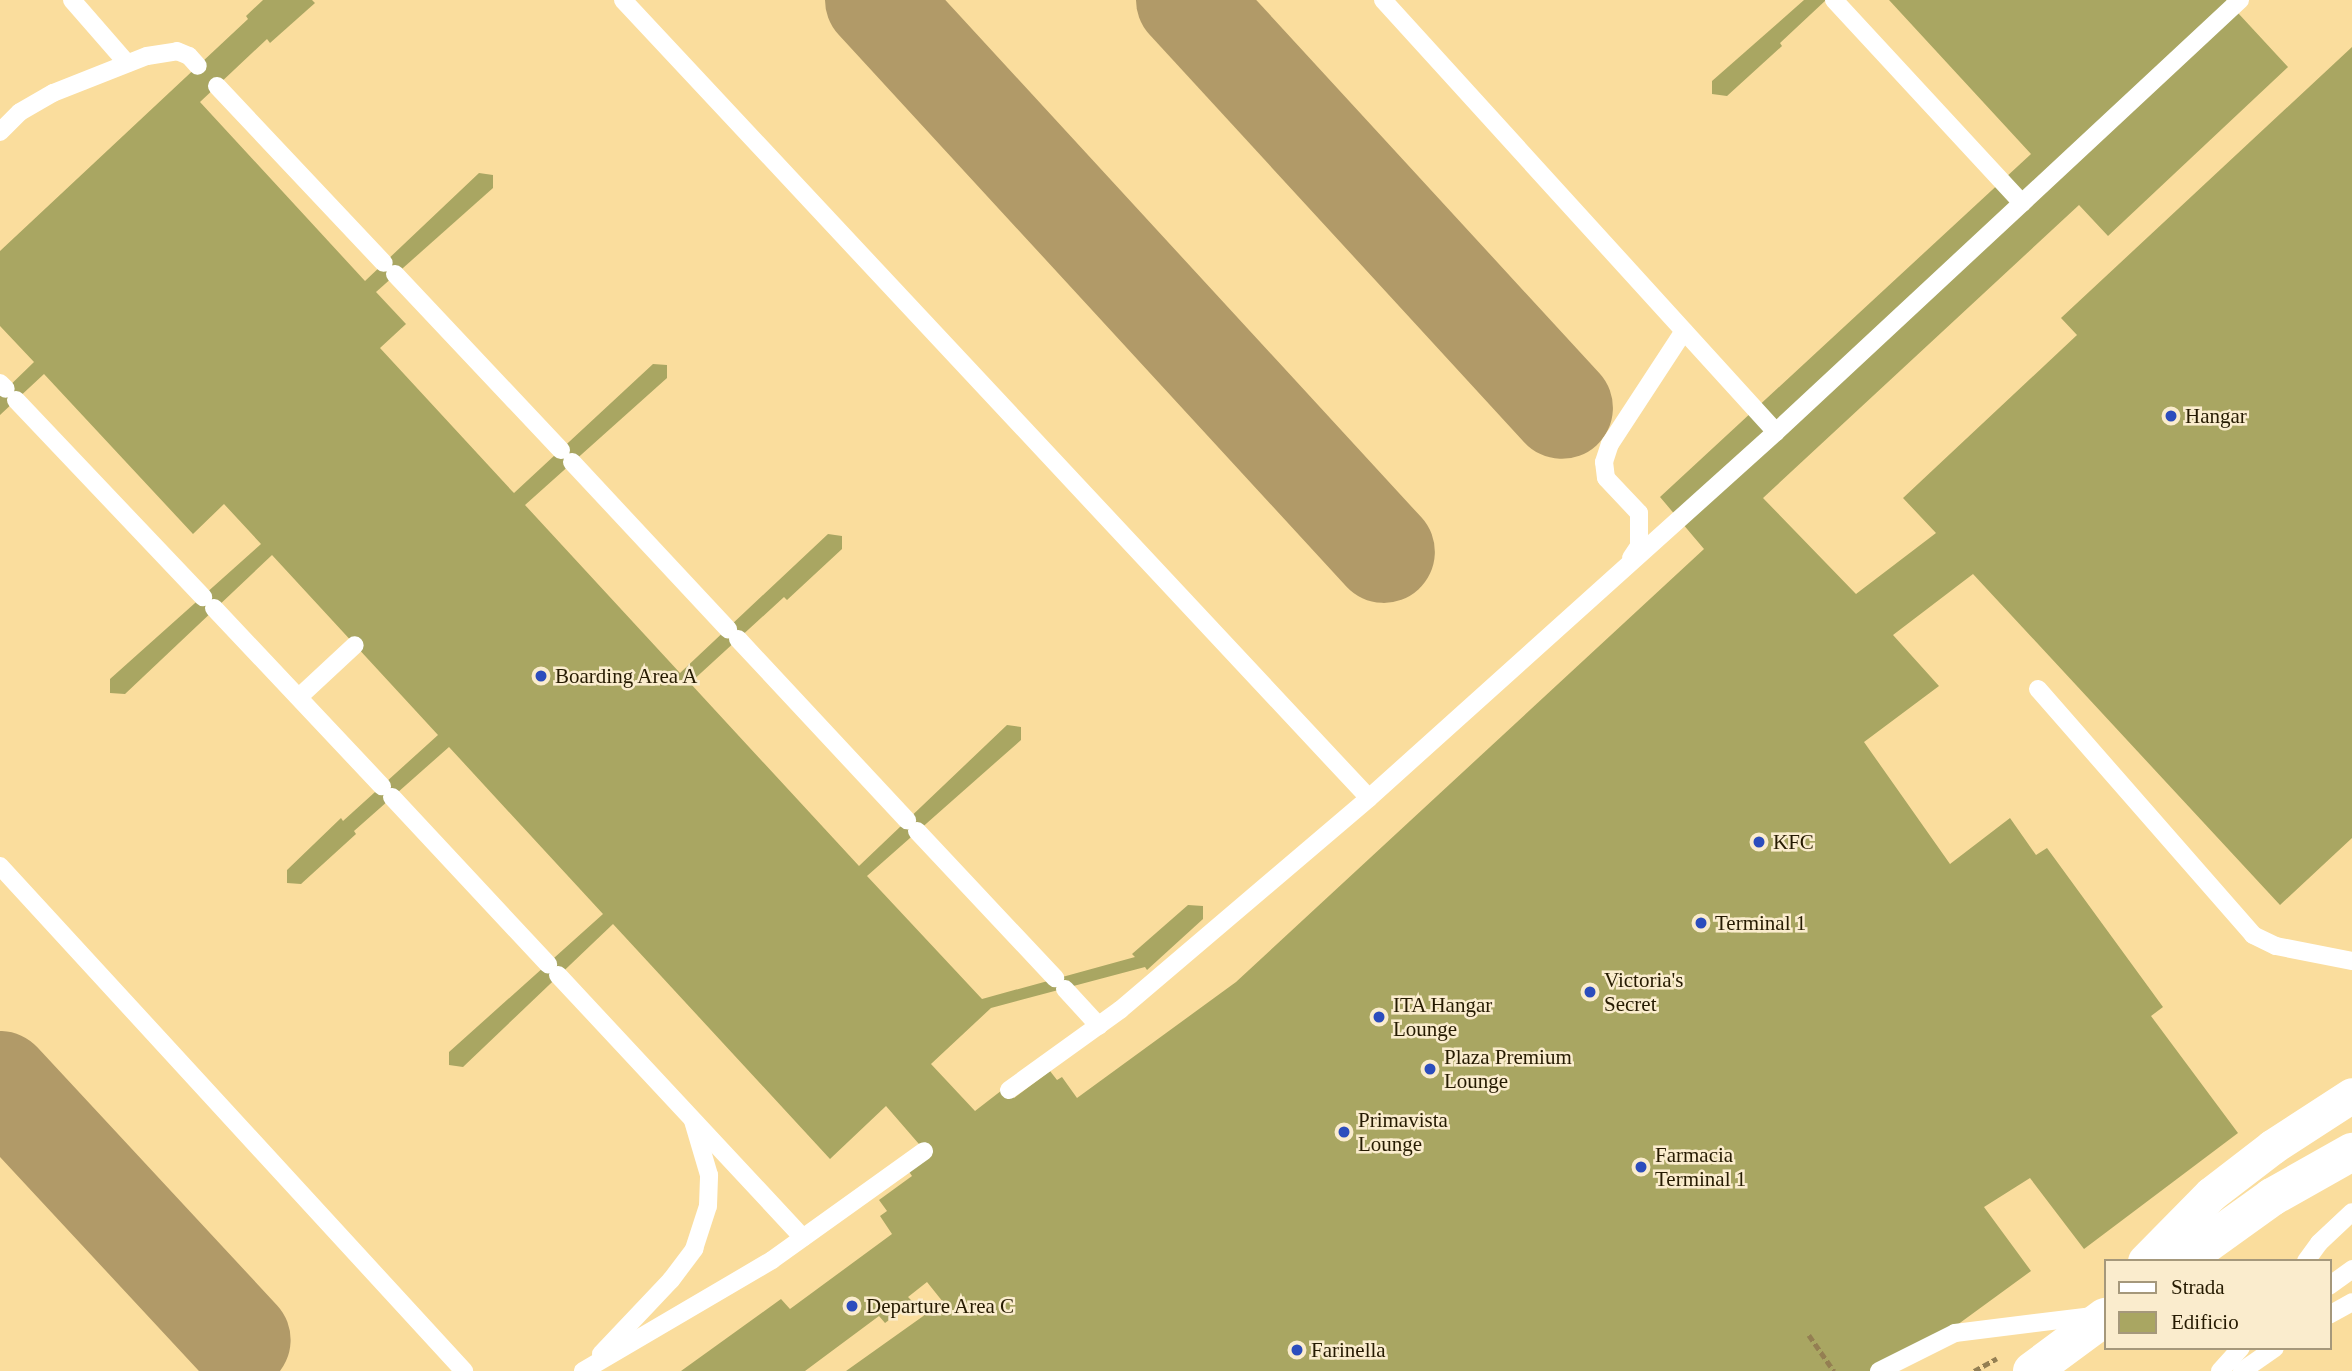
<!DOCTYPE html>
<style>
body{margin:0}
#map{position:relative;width:2352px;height:1371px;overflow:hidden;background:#fadd9d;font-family:"Times New Roman",serif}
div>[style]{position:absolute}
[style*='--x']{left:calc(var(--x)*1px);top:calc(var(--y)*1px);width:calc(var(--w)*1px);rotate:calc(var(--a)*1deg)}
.taxiway>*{height:102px;margin:-51px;padding:0 51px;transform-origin:51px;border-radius:51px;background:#b19a68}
.building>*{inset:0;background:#a9a662}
.path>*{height:4.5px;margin-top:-2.25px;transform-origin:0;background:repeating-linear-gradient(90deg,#947f52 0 7px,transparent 0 10.5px)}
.lane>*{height:18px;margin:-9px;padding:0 9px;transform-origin:9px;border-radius:9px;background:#fff}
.street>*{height:35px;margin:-17.5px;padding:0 17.5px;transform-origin:17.5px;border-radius:17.5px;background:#fff}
.secondary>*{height:38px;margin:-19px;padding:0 19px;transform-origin:19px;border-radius:19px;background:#fff}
.dots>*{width:19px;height:19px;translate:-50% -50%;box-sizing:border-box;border:4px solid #faeccd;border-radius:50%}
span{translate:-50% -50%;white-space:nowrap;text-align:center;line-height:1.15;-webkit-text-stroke:5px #faeccd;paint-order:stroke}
.poi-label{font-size:21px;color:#251a01}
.left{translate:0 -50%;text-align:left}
.legend{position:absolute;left:2104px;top:1259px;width:228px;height:91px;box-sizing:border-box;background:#faeccd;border:2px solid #a5987b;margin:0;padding:9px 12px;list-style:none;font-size:21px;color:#251a01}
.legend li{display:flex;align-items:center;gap:14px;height:35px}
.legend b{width:35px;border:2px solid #a5987b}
</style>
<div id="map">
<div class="taxiway">
<i style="--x:876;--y:0;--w:750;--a:47.38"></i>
<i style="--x:1187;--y:0;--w:554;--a:47.41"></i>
<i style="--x:0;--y:1082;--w:352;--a:47.1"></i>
</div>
<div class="building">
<i style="clip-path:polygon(263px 0,312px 0,315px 3px,270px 43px,267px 39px,200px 102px,365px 281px,479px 173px,493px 175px,493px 188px,376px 292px,406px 324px,380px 348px,512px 491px,514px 493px,653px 364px,667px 365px,667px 378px,525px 505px,680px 673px,828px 534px,842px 536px,842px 549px,787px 600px,784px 597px,690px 683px,859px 866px,1007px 725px,1021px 727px,1021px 740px,867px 876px,982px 999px,1135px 957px,1132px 954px,1188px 905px,1203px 906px,1203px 919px,1147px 970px,1145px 967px,991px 1008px,931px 1064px,975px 1111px,1006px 1087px,1014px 1098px,1050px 1071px,1057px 1080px,1062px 1077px,1077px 1098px,1236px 982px,1704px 549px,1660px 497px,2031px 154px,1889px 0,2226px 0,2288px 67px,2108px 236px,2079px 205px,1763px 498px,1856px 594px,1936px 533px,1903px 498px,2077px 335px,2061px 318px,2352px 47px,2352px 838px,2280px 905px,1973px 574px,1893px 635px,1939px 686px,1864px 742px,1950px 864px,2010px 818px,2036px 855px,2047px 848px,2163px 1007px,2151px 1016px,2238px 1133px,2084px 1249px,2030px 1178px,1984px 1207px,2031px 1271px,1894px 1371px,846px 1371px,943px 1302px,927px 1282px,908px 1297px,913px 1302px,885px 1323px,879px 1316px,805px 1371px,681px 1371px,781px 1299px,790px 1309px,892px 1234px,880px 1216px,887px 1211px,879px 1200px,912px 1176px,905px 1166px,925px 1151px,886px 1106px,830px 1159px,613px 924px,463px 1067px,449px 1065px,449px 1052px,603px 914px,449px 747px,354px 831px,356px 834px,301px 884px,287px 883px,287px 870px,341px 818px,343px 821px,438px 735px,272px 555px,125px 694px,110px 693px,110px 679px,261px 544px,224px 504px,193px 534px,44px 374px,0 415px,0 395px,34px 362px,0 326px,0 251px,248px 19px,246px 16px)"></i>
<i style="clip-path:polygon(1804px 0,1826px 0,1780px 43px,1782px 46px,1727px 96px,1712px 94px,1712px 81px)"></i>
</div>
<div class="path">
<i style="--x:1809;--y:1335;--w:44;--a:55.2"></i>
<i style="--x:1974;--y:1371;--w:26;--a:-29"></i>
</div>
<div class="lane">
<i style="--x:72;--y:0;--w:84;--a:48.9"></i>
<i style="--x:623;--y:0;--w:1092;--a:46.93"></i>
<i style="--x:1383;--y:0;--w:584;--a:47.71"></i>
<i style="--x:1834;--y:0;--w:277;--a:47.2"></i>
<i style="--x:217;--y:86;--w:243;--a:46.7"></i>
<i style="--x:0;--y:132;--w:28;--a:-45"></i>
<i style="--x:20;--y:112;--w:38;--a:-30"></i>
<i style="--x:53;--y:93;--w:101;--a:-21.5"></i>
<i style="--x:147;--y:56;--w:30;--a:-9"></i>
<i style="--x:177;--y:51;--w:13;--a:23"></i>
<i style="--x:189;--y:56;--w:13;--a:48"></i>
<i style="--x:395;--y:274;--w:242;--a:46.7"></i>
<i style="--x:0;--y:383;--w:8;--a:45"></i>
<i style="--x:16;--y:400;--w:272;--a:46.5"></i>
<i style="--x:572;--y:462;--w:229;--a:47"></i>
<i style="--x:1631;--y:558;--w:14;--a:-56"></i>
<i style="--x:1639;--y:546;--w:33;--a:-90"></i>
<i style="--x:1639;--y:513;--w:48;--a:-133.3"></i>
<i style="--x:1606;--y:478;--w:16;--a:-97"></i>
<i style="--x:1604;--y:462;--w:19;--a:-72"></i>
<i style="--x:1610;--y:444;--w:135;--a:-56.8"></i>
<i style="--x:214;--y:608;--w:245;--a:46.7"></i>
<i style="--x:738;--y:639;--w:248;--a:47"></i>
<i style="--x:2038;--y:689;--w:327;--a:48.8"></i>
<i style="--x:2253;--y:935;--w:25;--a:26"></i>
<i style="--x:2276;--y:946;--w:77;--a:11.2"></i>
<i style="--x:299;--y:697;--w:76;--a:-42.9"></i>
<i style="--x:392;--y:797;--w:229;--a:47"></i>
<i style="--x:917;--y:831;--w:202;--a:46.8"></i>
<i style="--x:0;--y:866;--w:686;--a:47.42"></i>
<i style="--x:558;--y:975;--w:359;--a:47"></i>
<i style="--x:1065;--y:989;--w:50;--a:47.4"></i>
<i style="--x:1009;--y:1090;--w:137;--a:-35.8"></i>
<i style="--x:1120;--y:1010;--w:327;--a:-40.4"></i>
<i style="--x:1369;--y:798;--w:547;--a:-41.96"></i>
<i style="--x:1776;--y:432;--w:634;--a:-42.95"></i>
<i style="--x:2306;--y:1261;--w:22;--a:-54"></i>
<i style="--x:2319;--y:1243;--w:45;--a:-43.2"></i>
<i style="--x:2329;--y:1286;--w:29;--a:-36"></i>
<i style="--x:2329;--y:1315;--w:26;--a:-29"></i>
<i style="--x:601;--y:1354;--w:102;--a:-46.6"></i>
<i style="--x:671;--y:1280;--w:39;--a:-53"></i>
<i style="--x:694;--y:1249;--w:45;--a:-72"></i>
<i style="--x:708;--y:1206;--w:31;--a:-88"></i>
<i style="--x:709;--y:1175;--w:56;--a:-106.5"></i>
<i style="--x:583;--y:1371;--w:219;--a:-30.4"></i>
<i style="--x:772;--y:1260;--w:187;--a:-35.6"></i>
<i style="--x:1879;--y:1371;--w:85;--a:-26.6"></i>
<i style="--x:1955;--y:1333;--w:137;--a:-7.1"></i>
<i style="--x:2220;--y:1371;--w:31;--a:-48"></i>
<i style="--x:2242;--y:1371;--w:40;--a:-34.9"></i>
</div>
<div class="street">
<i style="--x:2145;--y:1261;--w:94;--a:-45.4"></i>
<i style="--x:2211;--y:1194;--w:77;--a:-37.6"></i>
<i style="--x:2272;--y:1147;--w:95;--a:-33"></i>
</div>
<div class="secondary">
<i style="--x:2183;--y:1261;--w:110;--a:-35.7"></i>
<i style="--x:2272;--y:1197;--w:92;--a:-29.4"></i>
<i style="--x:2032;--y:1371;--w:91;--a:-36.5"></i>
</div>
<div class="dots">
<i style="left:2171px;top:416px;background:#2c4dbd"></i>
<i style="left:541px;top:676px;background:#2c4dbd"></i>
<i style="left:1759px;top:842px;background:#2c4dbd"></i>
<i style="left:1701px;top:923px;background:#2c4dbd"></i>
<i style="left:1590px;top:992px;background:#2c4dbd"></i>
<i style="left:1379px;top:1017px;background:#2c4dbd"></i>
<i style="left:1430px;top:1069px;background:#2c4dbd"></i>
<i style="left:1344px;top:1132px;background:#2c4dbd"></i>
<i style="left:1641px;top:1167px;background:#2c4dbd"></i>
<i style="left:852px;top:1306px;background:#2c4dbd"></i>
<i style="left:1297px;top:1350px;background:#2c4dbd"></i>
</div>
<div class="poi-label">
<span class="left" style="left:2185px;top:416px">Hangar</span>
<span class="left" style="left:555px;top:676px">Boarding Area A</span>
<span class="left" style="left:1773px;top:842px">KFC</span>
<span class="left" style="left:1715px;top:923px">Terminal 1</span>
<span class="left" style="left:1604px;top:992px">Victoria's<br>Secret</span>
<span class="left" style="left:1393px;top:1017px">ITA Hangar<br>Lounge</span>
<span class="left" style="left:1444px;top:1069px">Plaza Premium<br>Lounge</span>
<span class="left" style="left:1358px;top:1132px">Primavista<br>Lounge</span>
<span class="left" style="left:1655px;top:1167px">Farmacia<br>Terminal 1</span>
<span class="left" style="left:866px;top:1306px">Departure Area C</span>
<span class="left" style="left:1311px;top:1350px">Farinella</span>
</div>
<ul class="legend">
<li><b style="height:9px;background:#fff"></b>Strada</li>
<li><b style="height:19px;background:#a9a662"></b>Edificio</li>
</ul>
</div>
